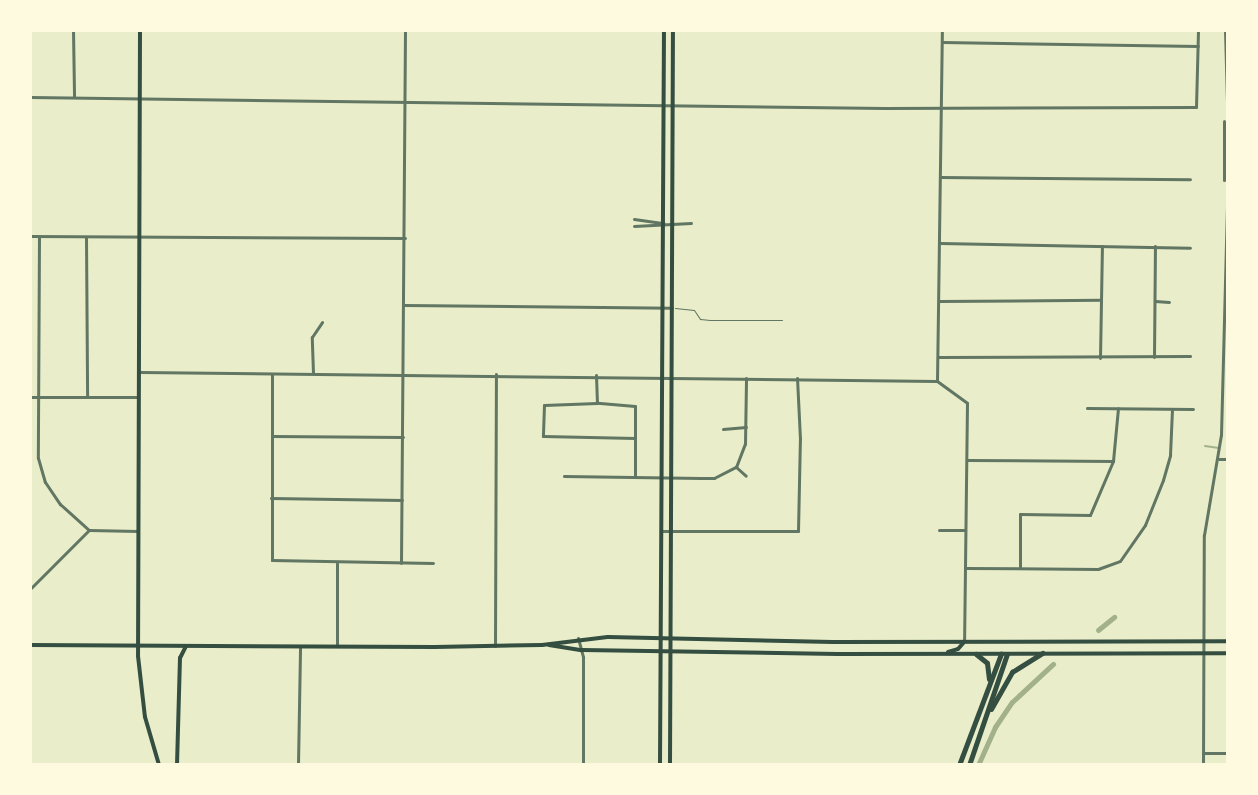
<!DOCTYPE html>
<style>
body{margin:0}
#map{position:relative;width:1258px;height:795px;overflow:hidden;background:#e9edc9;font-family:"Asap Condensed",sans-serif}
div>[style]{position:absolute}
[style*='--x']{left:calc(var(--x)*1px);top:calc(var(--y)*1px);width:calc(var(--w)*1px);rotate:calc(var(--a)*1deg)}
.stream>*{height:2px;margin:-1px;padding:0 1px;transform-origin:1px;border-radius:1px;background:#a3b18a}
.canal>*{height:5px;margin:-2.5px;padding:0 2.5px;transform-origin:2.5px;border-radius:2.5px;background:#a3b18a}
.service>*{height:1px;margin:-0.5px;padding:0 0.5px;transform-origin:0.5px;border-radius:0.5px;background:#617663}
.minor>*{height:3px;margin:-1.5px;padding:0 1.5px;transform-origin:1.5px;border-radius:1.5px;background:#617663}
.tertiary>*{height:3px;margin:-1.5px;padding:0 1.5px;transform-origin:1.5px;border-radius:1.5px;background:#617663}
.secondary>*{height:4px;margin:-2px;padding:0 2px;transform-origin:2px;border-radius:2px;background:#344e41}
.primary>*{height:4px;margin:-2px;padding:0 2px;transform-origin:2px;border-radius:2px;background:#344e41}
.motorway>*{height:5px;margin:-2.5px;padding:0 2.5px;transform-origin:2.5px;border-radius:2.5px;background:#344e41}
span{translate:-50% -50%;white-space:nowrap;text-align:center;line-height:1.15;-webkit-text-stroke:8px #fefae0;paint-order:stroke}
.frame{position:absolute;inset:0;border:32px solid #fefae0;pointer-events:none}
</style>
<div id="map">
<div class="stream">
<i style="--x:1205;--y:446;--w:14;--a:8"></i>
</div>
<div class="canal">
<i style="--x:1098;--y:630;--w:21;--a:-39"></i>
<i style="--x:978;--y:765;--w:42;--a:-65.9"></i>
<i style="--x:995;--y:727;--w:30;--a:-56"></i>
<i style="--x:1012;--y:702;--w:56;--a:-42.8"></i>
</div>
<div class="service">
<i style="--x:675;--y:308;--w:19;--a:6"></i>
<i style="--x:694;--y:310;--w:11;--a:56"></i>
<i style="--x:700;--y:319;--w:10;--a:6"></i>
<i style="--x:710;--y:320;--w:72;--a:0"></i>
</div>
<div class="minor">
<i style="--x:73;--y:30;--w:67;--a:89.1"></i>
<i style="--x:942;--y:42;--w:256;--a:0.9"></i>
<i style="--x:1196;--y:107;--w:77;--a:-88.5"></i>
<i style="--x:940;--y:177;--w:250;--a:0.5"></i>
<i style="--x:634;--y:219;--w:30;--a:8"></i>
<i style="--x:634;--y:226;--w:57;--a:-3"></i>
<i style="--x:30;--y:236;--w:375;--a:0.3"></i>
<i style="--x:39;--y:237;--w:221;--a:90.3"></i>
<i style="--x:38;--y:458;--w:25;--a:74"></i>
<i style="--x:45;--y:482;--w:27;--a:56"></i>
<i style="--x:60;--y:504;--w:39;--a:42"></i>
<i style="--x:86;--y:237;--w:160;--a:89.6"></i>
<i style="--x:940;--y:243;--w:250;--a:1.1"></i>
<i style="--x:939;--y:301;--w:162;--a:-0.4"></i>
<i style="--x:1155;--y:301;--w:14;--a:4"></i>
<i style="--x:404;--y:305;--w:268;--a:0.6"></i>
<i style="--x:938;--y:357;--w:252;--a:-0.2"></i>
<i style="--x:1154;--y:357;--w:111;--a:-89.5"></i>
<i style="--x:1100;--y:358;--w:112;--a:-89"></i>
<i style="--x:313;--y:373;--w:36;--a:-92"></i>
<i style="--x:312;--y:337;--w:18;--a:-56"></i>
<i style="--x:272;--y:374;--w:186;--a:90"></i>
<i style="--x:272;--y:560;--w:161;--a:1.1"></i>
<i style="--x:596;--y:375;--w:28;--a:88"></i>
<i style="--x:597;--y:403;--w:53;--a:177.8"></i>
<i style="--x:544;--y:405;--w:31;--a:92"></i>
<i style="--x:543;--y:436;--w:92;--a:1.2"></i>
<i style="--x:635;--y:438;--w:32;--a:-90"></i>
<i style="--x:635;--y:406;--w:38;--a:-175"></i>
<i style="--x:30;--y:397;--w:108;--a:0"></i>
<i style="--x:1087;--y:408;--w:106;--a:0.5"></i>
<i style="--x:723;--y:429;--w:23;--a:-5"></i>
<i style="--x:272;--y:436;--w:131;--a:0.4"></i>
<i style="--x:1219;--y:459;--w:9;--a:0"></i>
<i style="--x:967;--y:460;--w:146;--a:0.4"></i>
<i style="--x:736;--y:467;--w:25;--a:-69"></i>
<i style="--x:745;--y:444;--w:66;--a:-89.1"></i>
<i style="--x:564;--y:476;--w:137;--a:0.8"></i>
<i style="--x:701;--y:478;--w:13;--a:0"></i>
<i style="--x:714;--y:478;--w:25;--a:-27"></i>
<i style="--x:736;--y:467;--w:13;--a:42"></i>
<i style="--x:635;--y:477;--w:39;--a:-90"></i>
<i style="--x:271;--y:498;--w:131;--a:0.9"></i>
<i style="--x:939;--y:530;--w:26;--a:0"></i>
<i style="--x:663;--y:531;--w:135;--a:0"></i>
<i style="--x:798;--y:531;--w:92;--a:-88.8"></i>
<i style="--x:800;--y:439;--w:61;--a:-92.8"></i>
<i style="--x:337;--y:563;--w:83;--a:90"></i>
<i style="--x:401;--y:563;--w:533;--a:-89.57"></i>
<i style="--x:965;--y:568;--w:133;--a:0.4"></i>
<i style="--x:1098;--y:569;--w:23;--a:-20"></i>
<i style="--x:1120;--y:561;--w:44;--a:-55.2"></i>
<i style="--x:1145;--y:525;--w:48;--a:-68.2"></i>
<i style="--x:1163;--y:480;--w:26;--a:-74"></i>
<i style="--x:1170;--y:455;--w:46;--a:-87.5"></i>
<i style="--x:1020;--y:568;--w:54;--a:-90"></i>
<i style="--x:1020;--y:514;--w:70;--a:0.8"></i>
<i style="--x:1090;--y:515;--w:59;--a:-66.9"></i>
<i style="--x:1113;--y:461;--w:53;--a:-84.6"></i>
<i style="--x:30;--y:589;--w:83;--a:-45"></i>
<i style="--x:89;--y:530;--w:49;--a:1.2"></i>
<i style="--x:578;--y:638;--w:20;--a:75"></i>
<i style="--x:583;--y:657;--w:108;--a:90"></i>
<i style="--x:495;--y:646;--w:272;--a:-89.8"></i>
<i style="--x:1203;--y:753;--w:25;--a:0"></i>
<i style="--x:298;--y:765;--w:119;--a:-89"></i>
</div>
<div class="tertiary">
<i style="--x:1225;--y:30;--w:106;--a:88.4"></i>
<i style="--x:30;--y:97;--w:855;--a:0.74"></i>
<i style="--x:885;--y:108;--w:311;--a:-0.2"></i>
<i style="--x:1228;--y:144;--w:17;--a:90"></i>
<i style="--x:1224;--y:180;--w:59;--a:-90"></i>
<i style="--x:140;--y:372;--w:797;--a:0.65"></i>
<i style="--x:937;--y:381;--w:37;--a:36"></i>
<i style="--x:967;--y:403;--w:237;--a:90.7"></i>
<i style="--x:937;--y:381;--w:351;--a:-89.2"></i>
<i style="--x:1203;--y:765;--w:230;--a:-89.8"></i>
<i style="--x:1204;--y:535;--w:101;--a:-80.4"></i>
<i style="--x:1221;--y:435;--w:264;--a:-88.5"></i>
</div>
<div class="secondary">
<i style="--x:140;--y:30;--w:626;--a:90.18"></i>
<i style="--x:138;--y:656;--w:61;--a:83.5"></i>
<i style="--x:145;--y:717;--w:50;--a:73.7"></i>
</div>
<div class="primary">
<i style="--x:30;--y:645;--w:405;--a:0.3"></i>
<i style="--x:435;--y:647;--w:107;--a:-1.1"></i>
<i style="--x:542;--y:645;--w:66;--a:-6.9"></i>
<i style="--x:608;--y:637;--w:225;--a:1.3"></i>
<i style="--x:833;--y:642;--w:395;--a:-0.1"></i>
<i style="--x:549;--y:645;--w:33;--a:9"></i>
<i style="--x:582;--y:650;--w:256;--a:0.9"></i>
<i style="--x:838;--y:654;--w:390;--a:-0.1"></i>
<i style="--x:948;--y:652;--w:10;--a:-17"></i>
<i style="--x:958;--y:649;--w:9;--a:-49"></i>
<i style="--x:177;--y:765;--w:107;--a:-88.4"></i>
<i style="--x:180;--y:658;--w:13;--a:-63"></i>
<i style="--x:660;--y:765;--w:735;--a:-89.69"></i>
<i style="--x:670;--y:765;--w:735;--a:-89.77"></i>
</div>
<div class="motorway">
<i style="--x:976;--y:654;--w:14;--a:39"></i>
<i style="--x:987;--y:663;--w:16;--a:83"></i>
<i style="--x:991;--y:709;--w:43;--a:-60.4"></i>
<i style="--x:1012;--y:672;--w:36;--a:-32"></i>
<i style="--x:959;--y:765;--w:119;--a:-69.3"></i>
<i style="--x:969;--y:765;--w:117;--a:-71.1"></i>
</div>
<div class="frame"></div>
</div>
